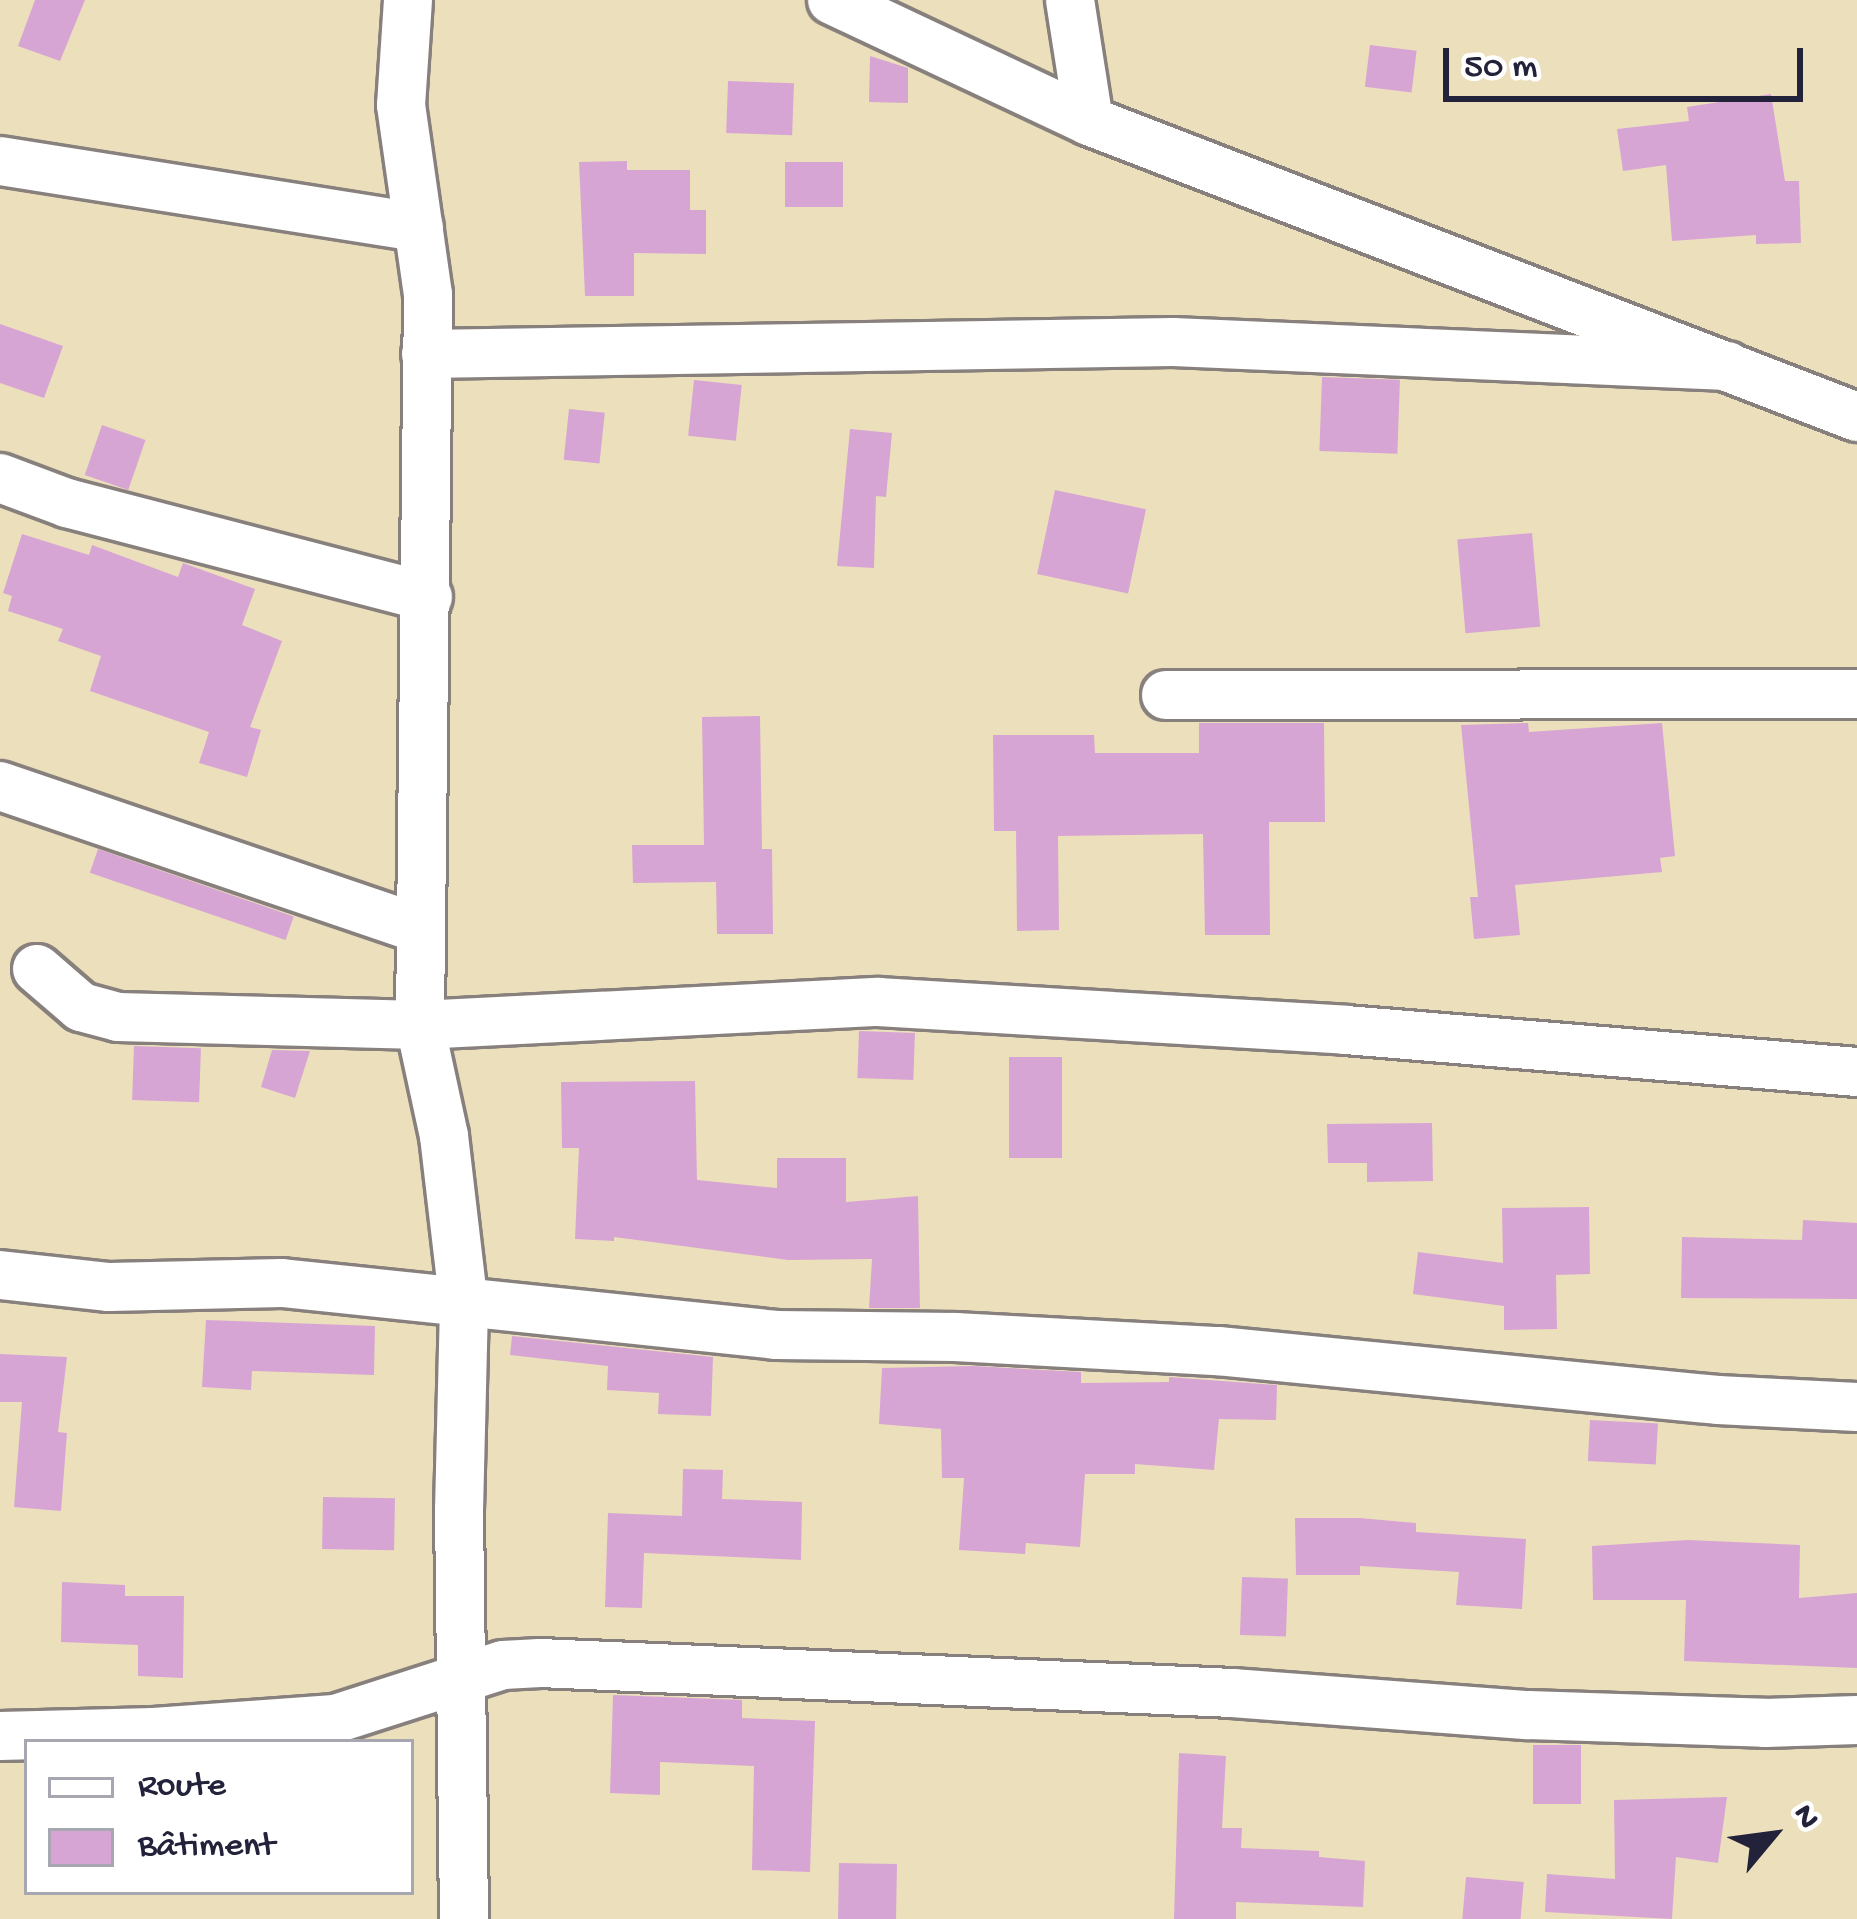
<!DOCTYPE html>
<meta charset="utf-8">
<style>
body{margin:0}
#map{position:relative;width:1857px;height:1919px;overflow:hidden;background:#ecdfbc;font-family:"Gochi Hand",sans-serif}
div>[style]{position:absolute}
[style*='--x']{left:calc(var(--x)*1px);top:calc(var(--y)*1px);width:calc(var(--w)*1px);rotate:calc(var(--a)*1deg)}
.building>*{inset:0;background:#d7a5d4;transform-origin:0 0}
.roads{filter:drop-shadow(3px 0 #87807c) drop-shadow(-3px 0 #87807c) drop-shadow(0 3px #87807c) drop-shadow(0 -3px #87807c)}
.street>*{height:48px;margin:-24px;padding:0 24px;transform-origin:24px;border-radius:24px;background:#fff}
span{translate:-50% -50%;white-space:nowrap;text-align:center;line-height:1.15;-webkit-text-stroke:9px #fff;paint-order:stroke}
.legend{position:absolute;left:24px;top:1739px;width:390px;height:156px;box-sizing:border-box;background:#fff;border:3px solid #a7a7b1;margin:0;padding:15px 21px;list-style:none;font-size:36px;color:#22223b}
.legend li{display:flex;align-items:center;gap:24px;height:60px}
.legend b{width:60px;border:3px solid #a7a7b1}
.north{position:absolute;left:1713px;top:1775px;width:120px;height:120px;-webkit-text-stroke:9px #fff;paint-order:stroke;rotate:61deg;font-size:33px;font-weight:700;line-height:48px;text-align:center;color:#22223b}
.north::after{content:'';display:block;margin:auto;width:42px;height:54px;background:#22223b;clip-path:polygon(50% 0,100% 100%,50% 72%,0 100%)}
.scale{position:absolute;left:1443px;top:48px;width:360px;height:54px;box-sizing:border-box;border:6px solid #22223b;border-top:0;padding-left:15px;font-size:36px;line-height:42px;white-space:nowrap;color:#22223b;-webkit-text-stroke:9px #fff;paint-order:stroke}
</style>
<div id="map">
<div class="building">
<i style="clip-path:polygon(35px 0,85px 0,60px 61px,18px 46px)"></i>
<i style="left:1370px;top:45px;width:47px;height:42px;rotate:7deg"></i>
<i style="clip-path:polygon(870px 56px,908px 68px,908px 103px,869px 102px)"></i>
<i style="left:728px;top:81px;width:66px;height:52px;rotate:2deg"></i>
<i style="clip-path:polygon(1771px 94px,1785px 181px,1799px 181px,1801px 243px,1756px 244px,1756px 235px,1672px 241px,1666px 165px,1623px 171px,1617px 129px,1689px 121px,1687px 107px)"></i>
<i style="clip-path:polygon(627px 161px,627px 170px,690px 170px,690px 210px,706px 210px,706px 254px,634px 253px,634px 296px,585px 296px,579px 162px)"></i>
<i style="left:785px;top:162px;width:58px;height:45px"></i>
<i style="clip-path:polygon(0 324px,63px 346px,44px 398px,0 383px)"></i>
<i style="left:1322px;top:377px;width:78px;height:74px;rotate:2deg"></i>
<i style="left:694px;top:380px;width:48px;height:56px;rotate:6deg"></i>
<i style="left:569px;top:409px;width:36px;height:51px;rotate:6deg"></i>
<i style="left:102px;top:425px;width:46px;height:53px;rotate:19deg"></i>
<i style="clip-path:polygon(850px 429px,892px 433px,886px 497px,876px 496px,874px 568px,837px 566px)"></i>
<i style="left:1055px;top:490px;width:93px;height:86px;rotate:12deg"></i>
<i style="left:1532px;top:533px;width:94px;height:75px;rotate:85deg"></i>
<i style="clip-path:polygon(22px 534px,89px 555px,92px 545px,178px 577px,183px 563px,255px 589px,242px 625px,282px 641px,250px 727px,261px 730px,247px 777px,199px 763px,209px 732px,90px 691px,101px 656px,58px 641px,63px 629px,8px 611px,12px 596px,3px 593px)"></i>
<i style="clip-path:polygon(760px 716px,762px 849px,772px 849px,773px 934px,717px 934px,716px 882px,633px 883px,632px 845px,704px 845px,702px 717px)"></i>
<i style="clip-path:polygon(1199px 723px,1324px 723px,1325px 822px,1269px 822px,1270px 935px,1205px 935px,1203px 834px,1058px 836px,1059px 930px,1017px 931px,1016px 831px,994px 831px,993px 735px,1094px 735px,1095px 753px,1199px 753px)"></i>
<i style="clip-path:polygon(1528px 723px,1529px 732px,1662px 723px,1675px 856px,1660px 858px,1662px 872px,1515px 885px,1520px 935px,1474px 939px,1470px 897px,1478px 897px,1461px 725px)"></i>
<i style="left:98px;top:849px;width:207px;height:25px;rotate:19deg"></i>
<i style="left:859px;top:1031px;width:56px;height:47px;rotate:2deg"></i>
<i style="left:134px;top:1046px;width:67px;height:54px;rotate:2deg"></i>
<i style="clip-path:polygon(272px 1050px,310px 1051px,295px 1098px,261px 1087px)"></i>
<i style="left:1009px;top:1057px;width:53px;height:101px"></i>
<i style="clip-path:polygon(695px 1081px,697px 1180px,777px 1188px,777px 1158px,846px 1158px,846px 1202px,918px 1196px,920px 1308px,869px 1308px,872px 1259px,788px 1260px,614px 1237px,614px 1241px,575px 1239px,579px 1148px,562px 1148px,561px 1082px)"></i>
<i style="clip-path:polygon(1432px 1123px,1433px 1181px,1367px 1182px,1367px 1163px,1328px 1163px,1327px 1124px)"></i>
<i style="clip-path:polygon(1589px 1207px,1590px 1274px,1556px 1275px,1557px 1329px,1504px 1330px,1504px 1306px,1413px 1294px,1418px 1252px,1503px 1263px,1502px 1208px)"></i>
<i style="clip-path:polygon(1803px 1220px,1857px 1223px,1857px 1299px,1681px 1298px,1682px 1237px,1802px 1240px)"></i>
<i style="clip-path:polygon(206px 1320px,375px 1326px,374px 1375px,252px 1371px,251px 1390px,202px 1387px)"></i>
<i style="clip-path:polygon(512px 1336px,713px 1357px,711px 1416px,658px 1414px,659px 1393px,607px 1390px,608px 1366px,510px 1355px)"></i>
<i style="clip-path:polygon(0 1354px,67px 1357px,58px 1432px,67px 1433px,61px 1511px,14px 1507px,22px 1402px,0 1402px)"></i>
<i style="clip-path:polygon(973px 1366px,1081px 1372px,1081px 1383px,1169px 1382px,1169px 1377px,1277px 1385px,1276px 1420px,1219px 1419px,1214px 1470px,1135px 1464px,1135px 1474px,1085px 1474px,1080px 1547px,1026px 1543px,1025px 1554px,959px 1550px,964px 1478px,942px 1478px,941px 1429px,879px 1424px,882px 1368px)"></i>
<i style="left:1590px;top:1420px;width:68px;height:41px;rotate:3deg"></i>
<i style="clip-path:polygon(683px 1469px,723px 1470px,722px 1499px,802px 1502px,801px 1560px,644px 1553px,642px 1608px,605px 1607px,608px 1513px,682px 1516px)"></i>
<i style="left:323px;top:1497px;width:72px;height:52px;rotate:1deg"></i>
<i style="clip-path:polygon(1295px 1518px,1359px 1518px,1416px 1523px,1416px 1532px,1526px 1539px,1522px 1609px,1456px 1605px,1459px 1572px,1360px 1566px,1360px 1575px,1296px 1575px)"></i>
<i style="clip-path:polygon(1688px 1540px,1800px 1545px,1799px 1598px,1857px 1593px,1857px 1668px,1684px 1661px,1686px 1600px,1593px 1600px,1592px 1546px)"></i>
<i style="left:1242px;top:1577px;width:46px;height:58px;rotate:2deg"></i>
<i style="clip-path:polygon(62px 1582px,125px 1585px,125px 1596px,184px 1596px,183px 1678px,138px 1676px,138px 1645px,61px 1642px)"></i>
<i style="clip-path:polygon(613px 1695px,742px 1700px,742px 1718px,815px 1721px,810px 1872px,752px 1870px,754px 1766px,660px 1762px,660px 1795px,610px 1793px)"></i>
<i style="left:1533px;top:1745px;width:48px;height:59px"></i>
<i style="clip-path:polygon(1179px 1753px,1226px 1756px,1222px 1828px,1242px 1828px,1241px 1848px,1319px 1851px,1319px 1857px,1365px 1861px,1363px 1907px,1236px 1902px,1236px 1919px,1174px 1919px)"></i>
<i style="clip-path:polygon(1727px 1797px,1718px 1863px,1676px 1857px,1672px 1919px,1545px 1912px,1547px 1874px,1615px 1879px,1614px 1800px)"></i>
<i style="left:839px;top:1863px;width:58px;height:56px;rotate:1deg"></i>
<i style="left:1466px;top:1877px;width:58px;height:42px;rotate:5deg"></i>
</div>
<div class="roads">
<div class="street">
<i style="--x:408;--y:0;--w:105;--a:93.8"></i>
<i style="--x:401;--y:105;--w:191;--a:81.9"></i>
<i style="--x:428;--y:294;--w:731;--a:90.63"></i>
<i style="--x:420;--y:1025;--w:114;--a:77.8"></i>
<i style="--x:444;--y:1136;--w:171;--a:83.3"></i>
<i style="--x:464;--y:1306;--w:203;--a:91.4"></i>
<i style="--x:459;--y:1509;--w:410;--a:89.3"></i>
<i style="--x:832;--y:0;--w:284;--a:25.2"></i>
<i style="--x:1089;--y:121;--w:823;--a:21.08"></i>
<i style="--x:1070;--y:0;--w:122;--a:81.1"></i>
<i style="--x:0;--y:161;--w:424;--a:9"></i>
<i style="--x:426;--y:354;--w:747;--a:-0.92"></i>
<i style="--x:1173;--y:342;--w:555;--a:2.48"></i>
<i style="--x:0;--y:478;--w:72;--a:20.5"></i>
<i style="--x:67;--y:503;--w:373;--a:14.6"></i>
<i style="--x:1166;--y:695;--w:691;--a:-0.08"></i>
<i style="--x:0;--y:786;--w:441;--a:18.8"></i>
<i style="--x:37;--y:969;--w:58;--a:40.8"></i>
<i style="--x:81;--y:1007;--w:38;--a:15"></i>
<i style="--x:118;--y:1017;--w:302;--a:1.5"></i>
<i style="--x:420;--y:1025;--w:459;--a:-2.9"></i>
<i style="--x:878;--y:1002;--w:469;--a:3.4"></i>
<i style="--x:1346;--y:1030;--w:513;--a:4.7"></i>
<i style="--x:0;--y:1275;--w:110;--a:6.3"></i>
<i style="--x:109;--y:1287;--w:173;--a:-1.3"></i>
<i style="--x:282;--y:1283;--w:497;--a:6"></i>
<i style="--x:776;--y:1335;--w:180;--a:0.6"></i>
<i style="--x:956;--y:1337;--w:262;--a:3.1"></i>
<i style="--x:1218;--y:1351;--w:502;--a:5.6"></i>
<i style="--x:1718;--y:1400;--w:139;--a:2.9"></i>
<i style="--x:0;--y:1736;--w:154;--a:-1.5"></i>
<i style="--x:154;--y:1732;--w:181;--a:-4.1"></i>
<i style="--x:335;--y:1719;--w:176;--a:-17.8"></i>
<i style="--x:503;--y:1665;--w:37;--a:-3"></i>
<i style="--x:540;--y:1663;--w:693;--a:2.48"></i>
<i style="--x:1232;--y:1693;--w:297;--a:4.3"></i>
<i style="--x:1528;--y:1715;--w:237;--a:1.9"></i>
<i style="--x:1765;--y:1723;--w:92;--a:-1.9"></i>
</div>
</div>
<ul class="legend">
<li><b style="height:15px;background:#fff"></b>Route</li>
<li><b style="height:33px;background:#d7a5d4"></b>Bâtiment</li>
</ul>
<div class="north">N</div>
<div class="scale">50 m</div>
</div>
